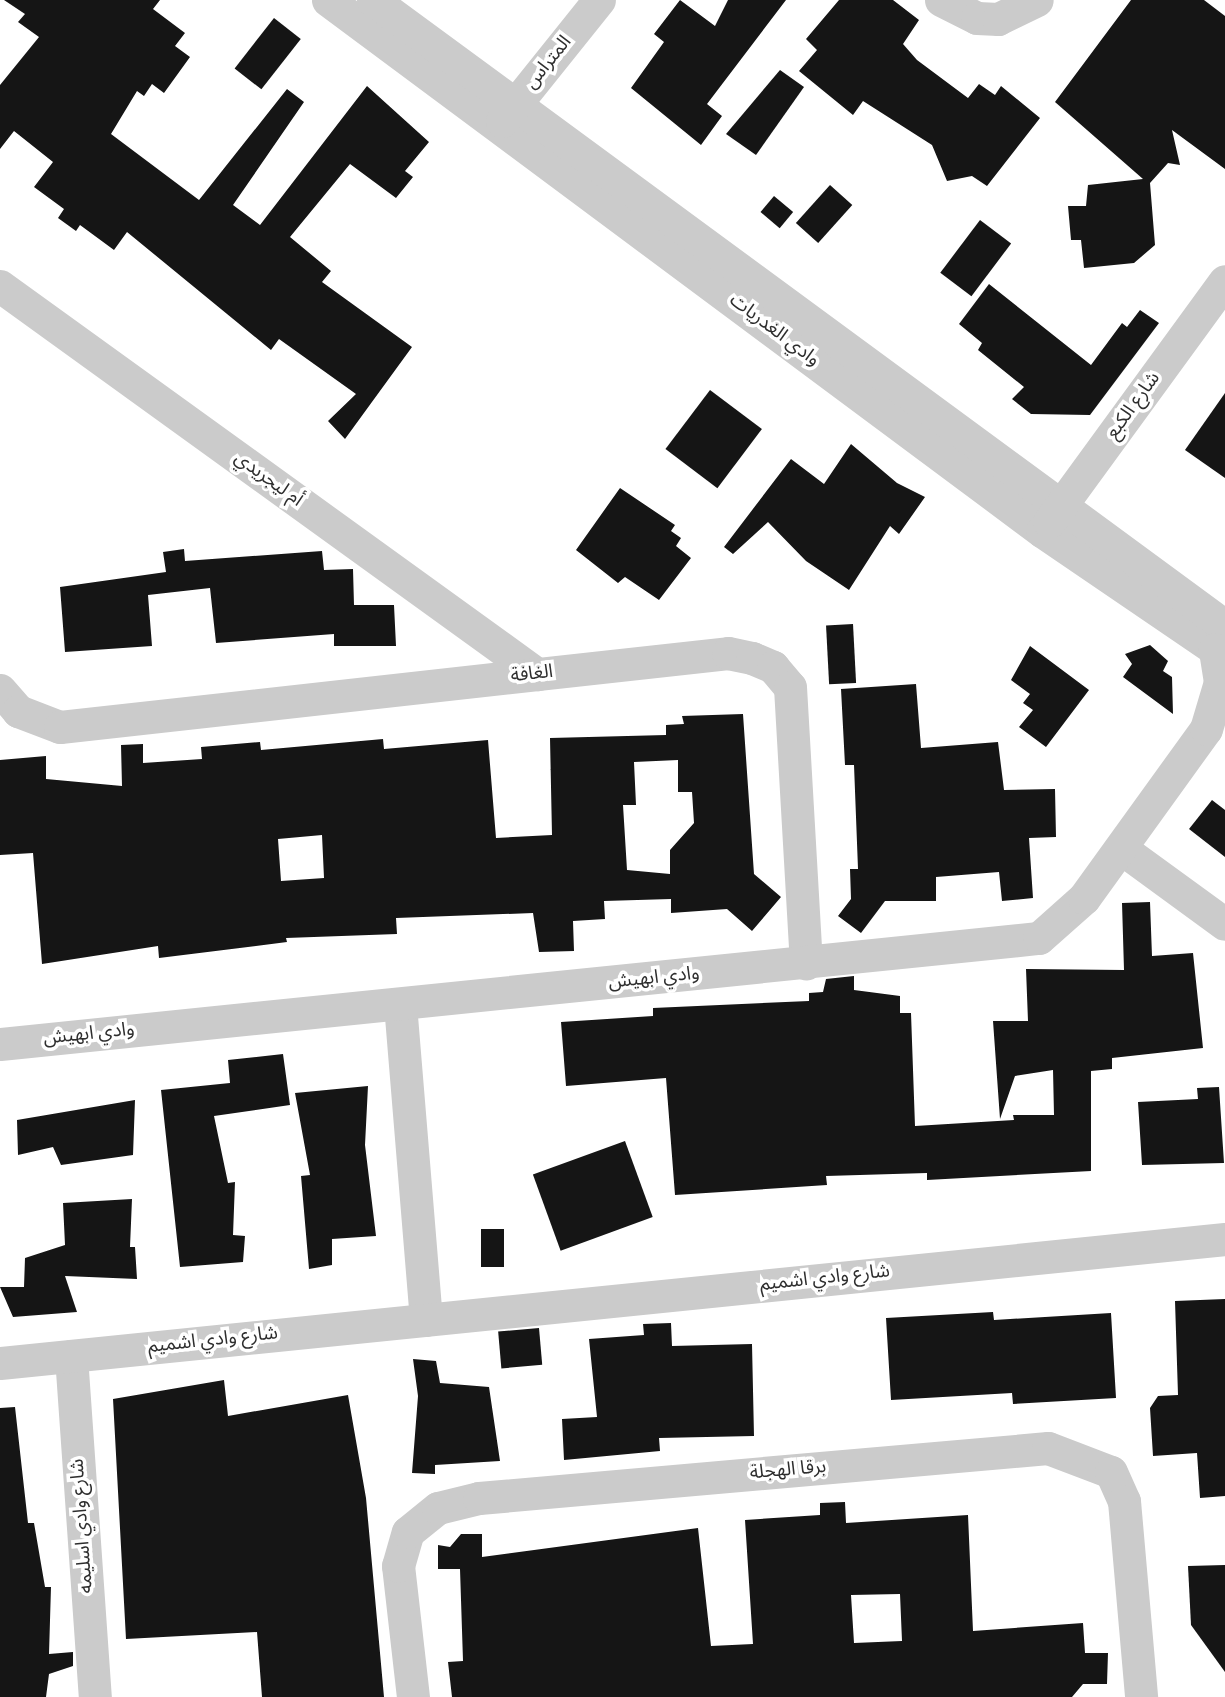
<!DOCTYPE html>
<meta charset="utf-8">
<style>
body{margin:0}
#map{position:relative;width:1225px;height:1697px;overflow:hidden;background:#fff;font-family:Overpass,"Noto Sans Arabic",sans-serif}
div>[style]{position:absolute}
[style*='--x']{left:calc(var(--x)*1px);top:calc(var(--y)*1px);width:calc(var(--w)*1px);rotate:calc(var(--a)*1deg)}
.building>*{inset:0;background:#151515;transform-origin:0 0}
.minor>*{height:33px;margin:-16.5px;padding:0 16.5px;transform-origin:16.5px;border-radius:16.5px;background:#cbcbcb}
span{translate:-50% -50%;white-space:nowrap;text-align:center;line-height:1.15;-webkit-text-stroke:7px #fff;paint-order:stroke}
.street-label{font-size:19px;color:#2e2e2e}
</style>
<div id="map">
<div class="building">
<i style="clip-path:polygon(4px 0,160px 0,153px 9px,185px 33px,175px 46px,190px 57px,164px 93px,152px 84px,144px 96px,137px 91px,111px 134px,199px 200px,287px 89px,304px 102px,233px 205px,260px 225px,367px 86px,429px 142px,405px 171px,413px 177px,396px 198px,350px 164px,290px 237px,331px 271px,322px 282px,412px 347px,345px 439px,328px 421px,356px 394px,279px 339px,271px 350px,127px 232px,114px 250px,80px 225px,76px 231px,58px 218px,64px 209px,34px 187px,53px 162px,14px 131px,0 149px,0 85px,39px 37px,18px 22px,25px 14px)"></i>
<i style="clip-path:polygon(680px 0,715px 26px,728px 0,786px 0,707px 104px,722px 116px,701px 145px,631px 88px,664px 42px,654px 34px)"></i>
<i style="clip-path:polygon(839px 0,893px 0,919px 20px,903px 44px,917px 60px,968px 98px,979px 84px,995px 95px,1001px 86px,1040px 118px,987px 186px,972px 176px,947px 181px,932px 145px,863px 101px,853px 115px,799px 71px,817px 50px,806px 39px)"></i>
<i style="clip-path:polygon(1131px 0,1204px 0,1225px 16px,1225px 169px,1172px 130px,1180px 165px,1168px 163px,1150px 183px,1155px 245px,1134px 263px,1084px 268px,1081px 240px,1071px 240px,1068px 206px,1086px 206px,1088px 185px,1143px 179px,1055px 102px)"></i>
<i style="left:274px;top:18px;width:34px;height:64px;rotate:38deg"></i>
<i style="clip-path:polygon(780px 70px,804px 87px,756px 155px,726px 134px)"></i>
<i style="left:830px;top:185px;width:30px;height:51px;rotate:42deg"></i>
<i style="left:774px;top:196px;width:25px;height:21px;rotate:40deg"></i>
<i style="left:980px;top:220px;width:39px;height:66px;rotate:37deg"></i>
<i style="clip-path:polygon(989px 284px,1091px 365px,1122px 323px,1127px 327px,1140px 310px,1159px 323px,1090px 415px,1031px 414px,1012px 399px,1024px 387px,978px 350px,982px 343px,959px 324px)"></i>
<i style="left:710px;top:390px;width:65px;height:74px;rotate:37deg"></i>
<i style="clip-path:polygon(1225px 393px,1225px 478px,1185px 450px)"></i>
<i style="clip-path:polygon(851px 444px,897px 483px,925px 497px,899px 534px,890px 526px,849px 590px,806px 561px,768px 522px,733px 554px,724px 547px,791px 459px,824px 484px)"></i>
<i style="clip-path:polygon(620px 488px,675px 525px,671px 531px,681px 538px,676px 546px,691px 558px,659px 600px,625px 577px,618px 583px,576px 550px)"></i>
<i style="clip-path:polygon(184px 549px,185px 561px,322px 551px,324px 570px,353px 569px,354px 605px,394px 605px,396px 646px,334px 646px,334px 634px,216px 643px,210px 588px,148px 595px,152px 646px,65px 652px,60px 587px,166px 572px,163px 552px)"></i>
<i style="left:853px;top:624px;width:59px;height:27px;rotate:87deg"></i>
<i style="clip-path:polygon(1150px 645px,1168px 661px,1163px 671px,1172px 677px,1173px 714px,1123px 677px,1132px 664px,1125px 654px)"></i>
<i style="clip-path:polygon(1030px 646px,1089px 690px,1046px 747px,1019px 727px,1033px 710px,1023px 703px,1030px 694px,1011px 680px)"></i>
<i style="clip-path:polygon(916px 684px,921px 748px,998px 742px,1004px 790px,1055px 789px,1056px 837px,1029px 838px,1033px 898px,1002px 901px,999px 872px,936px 877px,936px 901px,885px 901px,861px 933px,838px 916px,851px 899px,850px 869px,858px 869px,854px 765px,845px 765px,841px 689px)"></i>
<i style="clip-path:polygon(evenodd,743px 714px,754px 874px,781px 897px,752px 931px,727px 909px,671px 913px,671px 899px,604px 901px,605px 919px,573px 921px,574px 951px,539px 952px,533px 913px,396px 918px,397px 934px,286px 938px,287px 942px,159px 958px,158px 946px,42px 964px,33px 853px,0 855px,0 760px,46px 756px,46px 779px,122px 786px,121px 745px,143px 744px,143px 763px,202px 759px,201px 747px,260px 742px,261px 750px,383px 739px,384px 749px,488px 740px,496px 838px,552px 835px,550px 738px,666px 735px,666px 725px,684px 724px,682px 716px,743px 714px,678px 760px,678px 792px,692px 792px,694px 823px,670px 850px,670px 874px,627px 870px,623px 805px,636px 805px,634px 762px,678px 760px,743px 714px,322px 835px,324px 878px,281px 881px,278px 839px,322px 835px)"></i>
<i style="clip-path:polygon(1212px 800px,1225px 810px,1225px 857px,1189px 829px)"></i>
<i style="clip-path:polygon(1150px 902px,1152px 956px,1193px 953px,1203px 1048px,1112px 1058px,1112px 1069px,1091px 1071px,1091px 1171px,927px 1180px,927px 1173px,826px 1176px,827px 1185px,675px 1195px,666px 1078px,566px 1086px,561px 1022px,653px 1016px,653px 1008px,809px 1001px,809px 993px,823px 992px,826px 979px,854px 976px,854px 990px,900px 996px,900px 1013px,911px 1013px,915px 1126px,1014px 1120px,1013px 1115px,1054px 1115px,1053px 1070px,1015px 1076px,1000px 1119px,993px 1021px,1028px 1021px,1026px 969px,1124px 970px,1122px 903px)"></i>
<i style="clip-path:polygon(283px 1054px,290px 1105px,214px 1116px,228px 1183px,235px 1182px,233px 1235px,245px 1236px,243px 1262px,180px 1267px,161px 1090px,230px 1083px,228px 1060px)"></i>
<i style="clip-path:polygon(368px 1086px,365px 1145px,376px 1236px,332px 1239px,332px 1265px,309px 1269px,301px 1176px,310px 1175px,295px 1093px)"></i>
<i style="clip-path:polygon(1219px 1087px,1224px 1163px,1142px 1165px,1138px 1102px,1198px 1099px,1197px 1088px)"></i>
<i style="clip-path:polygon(135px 1100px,133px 1155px,61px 1165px,53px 1147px,18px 1155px,17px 1120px)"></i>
<i style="left:625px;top:1141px;width:81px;height:98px;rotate:70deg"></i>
<i style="clip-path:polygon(132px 1199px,130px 1247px,135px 1247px,137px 1279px,65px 1276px,77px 1312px,13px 1317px,0 1287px,24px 1287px,25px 1258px,65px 1245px,63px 1203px)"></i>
<i style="left:481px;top:1229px;width:23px;height:38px"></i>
<i style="clip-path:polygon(1225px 1299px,1225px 1496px,1200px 1498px,1197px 1453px,1153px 1456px,1150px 1408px,1158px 1396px,1178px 1395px,1175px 1301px)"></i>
<i style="clip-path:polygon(993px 1312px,994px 1320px,1111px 1313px,1116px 1398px,1013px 1404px,1012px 1393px,891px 1400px,886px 1318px)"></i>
<i style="clip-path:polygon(671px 1323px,672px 1346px,752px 1344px,754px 1436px,659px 1438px,660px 1451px,564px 1460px,562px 1419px,597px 1417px,589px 1339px,644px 1335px,643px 1324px)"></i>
<i style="left:539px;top:1328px;width:37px;height:41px;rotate:85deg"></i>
<i style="clip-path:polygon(413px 1359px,436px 1361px,440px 1383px,489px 1387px,500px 1461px,435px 1465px,435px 1474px,412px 1473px,418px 1396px)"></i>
<i style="clip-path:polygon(224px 1380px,228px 1416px,348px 1395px,366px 1498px,384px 1697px,262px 1697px,257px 1632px,126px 1639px,113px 1399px)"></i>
<i style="clip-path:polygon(15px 1407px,28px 1523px,34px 1523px,45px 1587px,51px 1587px,49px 1654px,73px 1652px,73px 1666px,49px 1674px,46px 1697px,0 1697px,0 1408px)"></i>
<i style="clip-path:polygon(evenodd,845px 1502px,846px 1523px,968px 1515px,973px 1631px,1083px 1623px,1085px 1653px,1108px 1653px,1107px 1684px,1083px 1684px,1072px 1697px,452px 1697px,448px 1662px,463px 1661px,460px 1569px,438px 1569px,438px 1545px,450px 1547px,461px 1534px,482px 1534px,482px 1557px,698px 1528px,711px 1646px,753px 1644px,745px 1520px,820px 1515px,820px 1503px,845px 1502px,900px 1594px,902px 1641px,854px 1643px,851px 1595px,900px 1594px)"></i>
<i style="clip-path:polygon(1225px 1565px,1225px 1672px,1191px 1625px,1188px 1566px)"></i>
</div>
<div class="minor">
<i style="--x:328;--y:0;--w:890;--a:36.64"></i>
<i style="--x:1042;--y:531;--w:222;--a:34.3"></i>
<i style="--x:373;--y:0;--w:1057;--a:36.31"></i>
<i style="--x:941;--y:0;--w:40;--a:26.6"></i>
<i style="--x:977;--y:18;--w:21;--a:3"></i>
<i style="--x:998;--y:19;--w:43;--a:-26"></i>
<i style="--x:502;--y:121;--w:155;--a:-51.3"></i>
<i style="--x:0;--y:286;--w:663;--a:35.85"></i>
<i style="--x:1049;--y:522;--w:298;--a:-53.9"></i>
<i style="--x:0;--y:690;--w:28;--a:49"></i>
<i style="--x:18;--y:711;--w:45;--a:20.9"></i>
<i style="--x:60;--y:727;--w:672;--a:-6.32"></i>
<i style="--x:728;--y:653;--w:25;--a:12"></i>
<i style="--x:752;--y:658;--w:23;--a:23"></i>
<i style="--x:773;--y:667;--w:26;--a:50"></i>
<i style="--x:790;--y:687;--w:277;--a:86.7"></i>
<i style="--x:1122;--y:849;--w:127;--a:36.1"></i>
<i style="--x:400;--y:1004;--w:317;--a:85.3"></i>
<i style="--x:0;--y:1044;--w:1044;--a:-5.83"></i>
<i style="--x:1039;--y:938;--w:60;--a:-41.6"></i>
<i style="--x:1084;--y:898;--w:208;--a:-54.2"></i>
<i style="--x:1206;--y:729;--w:49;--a:-73.4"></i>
<i style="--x:1220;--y:682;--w:33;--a:-99"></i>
<i style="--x:71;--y:1356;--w:342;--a:86"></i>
<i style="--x:0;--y:1363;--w:1231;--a:-5.78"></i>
<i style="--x:413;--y:1697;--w:132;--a:-96.5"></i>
<i style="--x:398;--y:1566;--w:35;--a:-74"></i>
<i style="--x:408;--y:1532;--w:38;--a:-39"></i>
<i style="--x:438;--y:1508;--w:42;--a:-13.7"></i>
<i style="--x:479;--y:1498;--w:571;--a:-5.02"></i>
<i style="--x:1048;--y:1448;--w:67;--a:20.9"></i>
<i style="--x:1111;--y:1472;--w:32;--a:66"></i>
<i style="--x:1124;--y:1501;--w:197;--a:85"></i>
</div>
<div class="street-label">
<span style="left:549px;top:63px;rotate:-51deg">المتراس</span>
<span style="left:774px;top:331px;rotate:37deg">وادي الغدريات</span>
<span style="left:1134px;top:406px;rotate:-54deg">شارع الكبع</span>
<span style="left:268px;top:480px;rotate:36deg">أم ليجريدي</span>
<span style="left:532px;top:675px;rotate:-6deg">الغافة</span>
<span style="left:654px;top:979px;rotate:-6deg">وادي ابهيش</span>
<span style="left:89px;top:1035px;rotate:-6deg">وادي ابهيش</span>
<span style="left:825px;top:1279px;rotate:-6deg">شارع وادي اشميم</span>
<span style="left:213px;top:1341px;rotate:-6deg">شارع وادي اشميم</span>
<span style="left:788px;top:1471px;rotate:-5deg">برقا الهجلة</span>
<span style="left:83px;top:1526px;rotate:-94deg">شارع وادي اسليمه</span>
</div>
</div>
